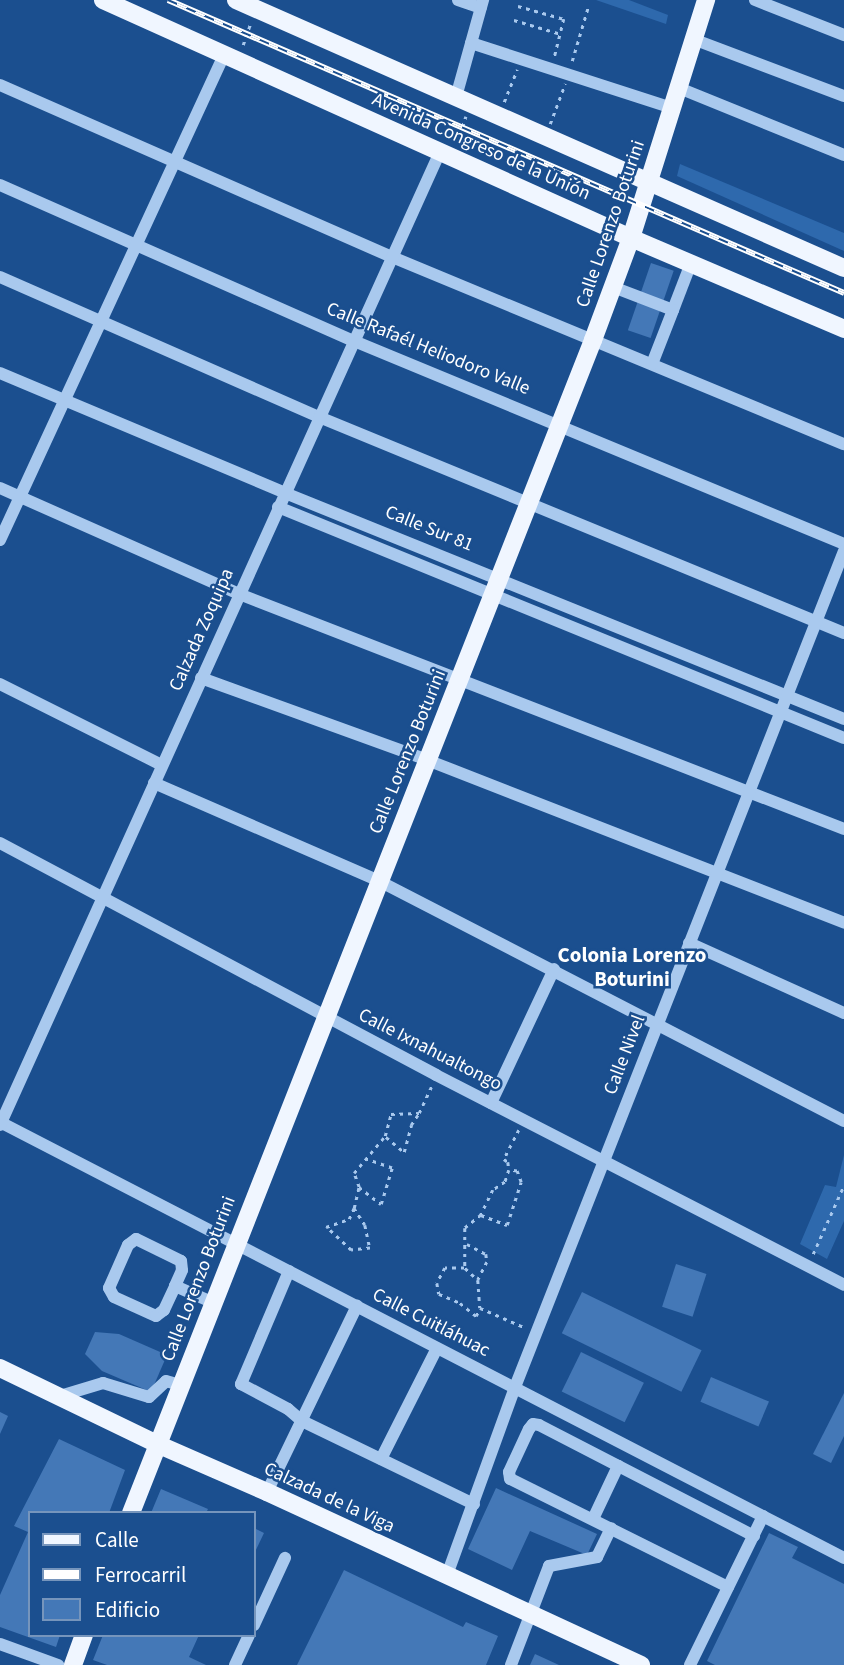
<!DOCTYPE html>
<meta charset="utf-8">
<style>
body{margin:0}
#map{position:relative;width:844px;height:1665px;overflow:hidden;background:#1b4f8f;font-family:"Source Sans 3",sans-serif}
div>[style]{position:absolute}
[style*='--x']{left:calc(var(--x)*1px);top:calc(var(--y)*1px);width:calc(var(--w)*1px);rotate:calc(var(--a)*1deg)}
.green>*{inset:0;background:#2e69ad}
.building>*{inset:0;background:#4478b7;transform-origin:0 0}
.path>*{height:2.5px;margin-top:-1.25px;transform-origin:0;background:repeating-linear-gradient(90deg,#a9c9ee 0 3.5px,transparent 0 8.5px)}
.minor>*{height:12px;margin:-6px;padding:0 6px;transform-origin:6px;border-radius:6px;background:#a9c9ee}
.major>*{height:18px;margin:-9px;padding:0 9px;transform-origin:9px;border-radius:9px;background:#f0f6ff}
.rail>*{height:6px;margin-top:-3px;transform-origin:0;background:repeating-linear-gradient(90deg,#1b4f8f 0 10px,#fff 0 20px);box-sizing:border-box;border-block:2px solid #fff}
span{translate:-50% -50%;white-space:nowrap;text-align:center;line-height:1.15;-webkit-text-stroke:5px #1b4f8f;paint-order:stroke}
.street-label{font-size:19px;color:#fff}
.neighbourhood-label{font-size:21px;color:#fff;font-weight:700}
.legend{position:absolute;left:28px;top:1511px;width:228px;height:126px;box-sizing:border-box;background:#1b4f8f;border:2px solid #7695bc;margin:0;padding:9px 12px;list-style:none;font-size:21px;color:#fff}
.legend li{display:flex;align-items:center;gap:14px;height:35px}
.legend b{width:35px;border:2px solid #7695bc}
</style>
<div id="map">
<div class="green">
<i style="clip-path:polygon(596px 0,629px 0,668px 15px,666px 24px)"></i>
<i style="clip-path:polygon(680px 164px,844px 233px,844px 251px,677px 176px)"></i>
<i style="clip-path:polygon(844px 1155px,844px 1221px,827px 1259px,800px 1244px,825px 1185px,836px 1187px)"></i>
</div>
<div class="building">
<i style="left:651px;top:263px;width:24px;height:71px;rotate:19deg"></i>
<i style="left:676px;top:1264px;width:32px;height:45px;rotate:18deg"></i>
<i style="left:582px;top:1292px;width:133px;height:46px;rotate:26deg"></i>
<i style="clip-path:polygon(95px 1332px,119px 1334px,167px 1355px,151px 1392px,102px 1371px,85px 1354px)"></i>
<i style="left:581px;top:1352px;width:70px;height:44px;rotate:26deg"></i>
<i style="left:711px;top:1377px;width:63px;height:27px;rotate:23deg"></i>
<i style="clip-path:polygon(844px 1393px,844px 1436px,831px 1463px,813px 1454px)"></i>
<i style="clip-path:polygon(0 1412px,8px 1416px,0 1434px)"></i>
<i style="clip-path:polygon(59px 1439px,125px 1470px,109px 1513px,30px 1513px,30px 1635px,60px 1635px,56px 1647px,0 1627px,0 1595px,28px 1532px,14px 1526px)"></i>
<i style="clip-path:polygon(496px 1488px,597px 1534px,587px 1555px,530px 1531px,512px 1570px,468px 1549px)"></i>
<i style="clip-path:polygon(161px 1489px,208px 1509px,206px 1513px,151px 1513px)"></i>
<i style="clip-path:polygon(254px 1528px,264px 1533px,254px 1554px)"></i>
<i style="clip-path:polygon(769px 1533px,798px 1547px,792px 1558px,844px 1584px,844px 1665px,715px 1665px,707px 1661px)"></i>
<i style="clip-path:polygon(344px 1570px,463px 1627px,466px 1622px,498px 1636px,486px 1665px,297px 1665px)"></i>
<i style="clip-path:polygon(103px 1635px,199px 1635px,189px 1657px,206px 1665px,107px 1665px,93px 1660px)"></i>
<i style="clip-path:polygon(535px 1654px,559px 1665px,530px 1665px)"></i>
</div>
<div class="path">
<i style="--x:518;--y:6;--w:48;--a:15.8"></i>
<i style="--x:564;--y:19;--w:38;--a:104"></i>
<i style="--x:514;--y:20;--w:49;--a:16.6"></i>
<i style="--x:243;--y:45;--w:24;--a:-71"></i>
<i style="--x:572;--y:61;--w:59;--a:-73.4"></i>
<i style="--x:504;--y:102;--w:35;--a:-68"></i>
<i style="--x:550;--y:124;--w:43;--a:-69.4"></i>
<i style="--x:457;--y:143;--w:28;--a:-72"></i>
<i style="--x:519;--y:1130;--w:33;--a:117"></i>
<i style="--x:504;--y:1159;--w:5;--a:37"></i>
<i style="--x:508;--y:1162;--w:8;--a:83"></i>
<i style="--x:509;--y:1170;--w:13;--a:108"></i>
<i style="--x:505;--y:1182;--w:14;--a:146"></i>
<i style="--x:493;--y:1190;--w:28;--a:116"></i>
<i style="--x:481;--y:1215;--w:21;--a:141"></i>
<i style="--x:465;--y:1228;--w:40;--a:90"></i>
<i style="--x:465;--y:1268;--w:18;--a:43"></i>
<i style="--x:478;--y:1280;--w:28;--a:86"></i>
<i style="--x:480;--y:1308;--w:48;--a:23.4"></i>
<i style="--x:386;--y:1137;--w:23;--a:40"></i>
<i style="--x:404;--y:1152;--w:28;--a:-75"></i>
<i style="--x:411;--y:1125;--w:14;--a:-56"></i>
<i style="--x:359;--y:1187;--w:28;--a:38"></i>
<i style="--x:381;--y:1204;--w:38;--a:-73"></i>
<i style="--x:392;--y:1168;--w:28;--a:-161"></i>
<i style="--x:354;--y:1208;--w:22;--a:-77"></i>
<i style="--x:359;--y:1187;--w:15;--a:-110"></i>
<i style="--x:354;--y:1173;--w:48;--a:-50"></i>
<i style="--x:385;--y:1136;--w:23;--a:-75"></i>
<i style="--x:391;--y:1114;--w:28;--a:-2"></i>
<i style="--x:419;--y:1113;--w:29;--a:-65"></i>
<i style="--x:354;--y:1208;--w:20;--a:57"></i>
<i style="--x:365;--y:1225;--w:24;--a:78"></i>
<i style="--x:370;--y:1248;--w:19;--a:174"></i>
<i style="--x:351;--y:1250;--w:34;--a:-137"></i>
<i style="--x:326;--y:1227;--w:24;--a:-19"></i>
<i style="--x:349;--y:1219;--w:12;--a:-66"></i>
<i style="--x:481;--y:1215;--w:28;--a:21"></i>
<i style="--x:507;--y:1225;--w:45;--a:-72"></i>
<i style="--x:521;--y:1182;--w:12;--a:-110"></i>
<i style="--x:517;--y:1171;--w:8;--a:-173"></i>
<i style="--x:467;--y:1244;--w:21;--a:28"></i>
<i style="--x:486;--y:1254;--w:8;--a:83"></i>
<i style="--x:487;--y:1262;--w:20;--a:117"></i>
<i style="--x:813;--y:1254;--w:76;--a:-65.8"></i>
<i style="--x:464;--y:1268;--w:19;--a:180"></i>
<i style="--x:445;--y:1268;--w:17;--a:118"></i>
<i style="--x:437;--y:1283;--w:11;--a:80"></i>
<i style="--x:439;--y:1294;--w:23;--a:23"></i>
<i style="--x:460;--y:1303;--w:21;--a:39"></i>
<i style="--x:476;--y:1316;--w:9;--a:-63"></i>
</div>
<div class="minor">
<i style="--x:458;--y:0;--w:24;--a:19"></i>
<i style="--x:755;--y:0;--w:96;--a:21.5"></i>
<i style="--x:693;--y:39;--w:161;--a:20.7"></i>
<i style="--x:471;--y:43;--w:211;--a:17.9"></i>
<i style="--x:0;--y:85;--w:428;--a:23.7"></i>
<i style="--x:392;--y:257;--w:489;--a:22.5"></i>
<i style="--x:679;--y:88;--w:178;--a:22.1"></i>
<i style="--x:456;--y:97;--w:101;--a:-74.4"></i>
<i style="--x:0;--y:185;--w:387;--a:23.8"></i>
<i style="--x:354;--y:341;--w:530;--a:22.5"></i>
<i style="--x:0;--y:277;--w:348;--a:23.7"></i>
<i style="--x:319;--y:417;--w:568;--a:22.36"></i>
<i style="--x:613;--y:287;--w:64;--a:21"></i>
<i style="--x:673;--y:310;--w:50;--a:-69"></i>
<i style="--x:652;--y:364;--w:58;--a:-68.7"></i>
<i style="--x:0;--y:373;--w:309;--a:22.8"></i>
<i style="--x:285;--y:493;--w:603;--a:22.01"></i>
<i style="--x:0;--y:488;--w:261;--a:23.9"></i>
<i style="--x:239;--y:594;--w:649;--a:21.23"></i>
<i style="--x:278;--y:507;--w:611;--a:22.2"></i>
<i style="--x:0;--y:540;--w:534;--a:-65.21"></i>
<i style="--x:201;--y:678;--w:240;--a:19.9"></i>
<i style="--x:427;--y:760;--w:448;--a:21.3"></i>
<i style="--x:0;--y:684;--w:181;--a:26.6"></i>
<i style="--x:154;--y:783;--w:245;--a:23.5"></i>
<i style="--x:379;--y:881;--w:523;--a:27.3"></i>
<i style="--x:0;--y:843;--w:494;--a:28"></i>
<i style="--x:436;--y:1075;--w:459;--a:27.2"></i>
<i style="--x:689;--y:943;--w:170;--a:24.3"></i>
<i style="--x:491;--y:1103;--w:148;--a:-64.8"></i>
<i style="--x:0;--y:1122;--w:950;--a:27.32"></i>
<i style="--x:0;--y:1125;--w:1068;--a:-65.67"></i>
<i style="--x:289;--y:1271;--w:123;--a:113"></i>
<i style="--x:241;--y:1384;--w:53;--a:28"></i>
<i style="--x:288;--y:1409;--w:18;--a:41"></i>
<i style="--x:302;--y:1421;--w:191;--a:25.8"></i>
<i style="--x:175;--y:1286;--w:17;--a:-66"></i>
<i style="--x:182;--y:1270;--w:9;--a:-96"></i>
<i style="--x:181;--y:1261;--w:50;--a:-153.9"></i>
<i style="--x:136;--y:1239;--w:10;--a:143"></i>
<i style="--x:128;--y:1245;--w:47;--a:113.8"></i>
<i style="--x:109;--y:1288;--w:10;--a:61"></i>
<i style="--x:114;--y:1297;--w:46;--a:24.3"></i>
<i style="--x:156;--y:1316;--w:10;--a:-37"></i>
<i style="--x:164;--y:1310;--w:26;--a:-65"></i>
<i style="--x:175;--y:1286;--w:40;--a:23.4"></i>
<i style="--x:60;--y:1396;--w:45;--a:-16.8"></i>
<i style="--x:103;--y:1383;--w:48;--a:16.9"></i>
<i style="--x:149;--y:1397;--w:23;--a:-43"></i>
<i style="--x:166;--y:1381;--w:15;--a:16"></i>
<i style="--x:381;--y:1459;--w:124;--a:-63.2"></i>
<i style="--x:267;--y:1492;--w:207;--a:-64.2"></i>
<i style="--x:593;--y:1519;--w:59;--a:-64.7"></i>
<i style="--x:447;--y:1575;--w:200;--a:-70.1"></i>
<i style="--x:515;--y:1387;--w:898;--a:-68.52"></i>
<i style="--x:728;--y:1587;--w:243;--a:-153.6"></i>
<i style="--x:510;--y:1479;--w:7;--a:-98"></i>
<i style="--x:509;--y:1472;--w:47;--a:-65.1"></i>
<i style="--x:529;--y:1429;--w:6;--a:-51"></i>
<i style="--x:533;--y:1424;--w:6;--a:9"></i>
<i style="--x:539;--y:1425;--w:242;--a:27.3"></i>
<i style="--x:254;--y:1625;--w:74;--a:-65.2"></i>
<i style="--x:0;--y:1644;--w:62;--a:19.9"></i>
<i style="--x:235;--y:1665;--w:33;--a:-65"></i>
<i style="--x:511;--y:1665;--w:106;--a:-69"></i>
<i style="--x:549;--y:1566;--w:49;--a:-10.6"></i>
<i style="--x:597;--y:1557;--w:32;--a:-64"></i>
<i style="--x:690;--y:1665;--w:166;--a:-63.9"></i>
</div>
<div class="major">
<i style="--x:103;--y:0;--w:579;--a:24.26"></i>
<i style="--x:631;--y:238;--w:232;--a:23.1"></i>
<i style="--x:236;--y:0;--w:664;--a:23.79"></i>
<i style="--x:0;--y:1368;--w:174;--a:25.8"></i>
<i style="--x:157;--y:1444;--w:120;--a:23.6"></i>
<i style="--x:267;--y:1492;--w:412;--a:24.8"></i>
<i style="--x:131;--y:1513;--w:1261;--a:-68.5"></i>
<i style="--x:593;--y:340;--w:109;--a:-69.6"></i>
<i style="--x:631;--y:238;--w:250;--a:-72.5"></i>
<i style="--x:73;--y:1665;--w:32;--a:-70"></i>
</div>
<div class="rail">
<i style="--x:168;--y:0;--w:737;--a:23.43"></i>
</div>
<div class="street-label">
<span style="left:481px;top:147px;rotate:24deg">Avenida Congreso de la Unión</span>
<span style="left:611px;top:224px;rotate:-71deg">Calle Lorenzo Boturini</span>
<span style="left:428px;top:349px;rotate:22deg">Calle Rafaél Heliodoro Valle</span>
<span style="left:429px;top:529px;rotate:22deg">Calle Sur 81</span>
<span style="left:202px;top:630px;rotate:-66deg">Calzada Zoquipa</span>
<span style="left:408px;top:752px;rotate:-68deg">Calle Lorenzo Boturini</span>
<span style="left:430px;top:1050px;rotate:27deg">Calle Ixnahualtongo</span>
<span style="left:625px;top:1055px;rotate:-69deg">Calle Nivel</span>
<span style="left:199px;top:1279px;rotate:-69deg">Calle Lorenzo Boturini</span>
<span style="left:431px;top:1323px;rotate:27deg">Calle Cuitláhuac</span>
<span style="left:329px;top:1498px;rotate:25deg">Calzada de la Viga</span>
</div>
<div class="neighbourhood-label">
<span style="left:632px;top:967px">Colonia Lorenzo<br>Boturini</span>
</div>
<ul class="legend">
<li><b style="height:9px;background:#f0f6ff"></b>Calle</li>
<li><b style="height:9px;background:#fff"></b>Ferrocarril</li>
<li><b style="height:19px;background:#4478b7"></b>Edificio</li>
</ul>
</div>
